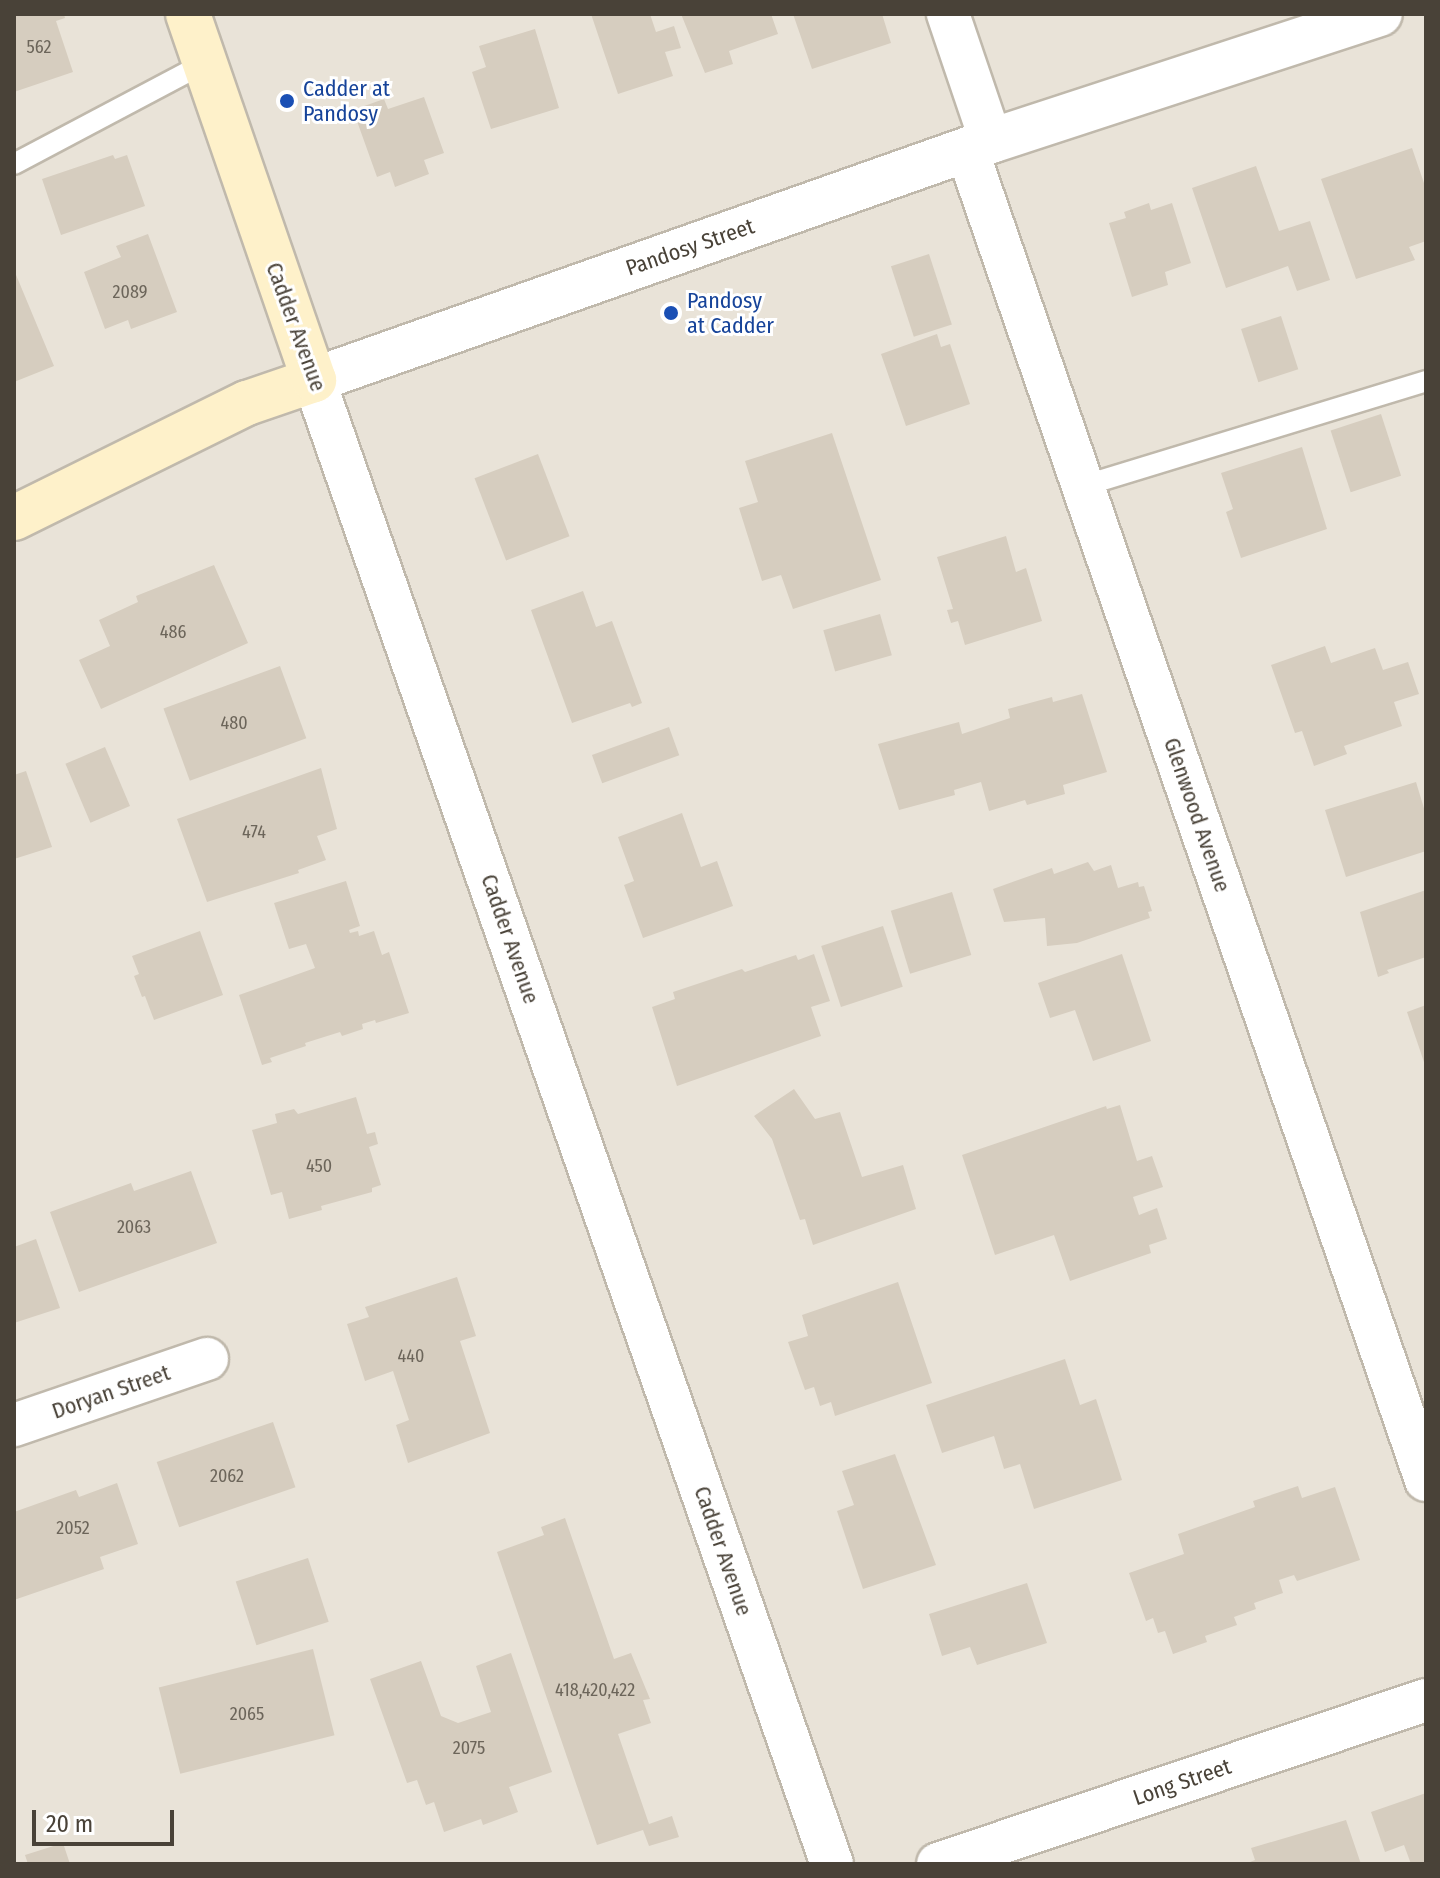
<!DOCTYPE html>
<style>
body{margin:0}
#map{position:relative;width:1440px;height:1878px;overflow:hidden;background:#f5f1ea;font-family:"Fira Sans Condensed",sans-serif}
div>[style]{position:absolute}
[style*='--x']{left:calc(var(--x)*1px);top:calc(var(--y)*1px);width:calc(var(--w)*1px);rotate:calc(var(--a)*1deg)}
.residential>*{inset:0;background:#e9e3d8;transform-origin:0 0}
.building>*{inset:0;background:#d6cdbf;transform-origin:0 0}
.roads{filter:drop-shadow(2px 0 #c0b9ac) drop-shadow(-2px 0 #c0b9ac) drop-shadow(0 2px #c0b9ac) drop-shadow(0 -2px #c0b9ac)}
.service>*{height:20px;margin:-10px;padding:0 10px;transform-origin:10px;border-radius:10px;background:#fff}
.minor>*{height:42px;margin:-21px;padding:0 21px;transform-origin:21px;border-radius:21px;background:#fff}
.tertiary>*{height:44px;margin:-22px;padding:0 22px;transform-origin:22px;border-radius:22px;background:#fff}
.secondary>*{height:44px;margin:-22px;padding:0 22px;transform-origin:22px;border-radius:22px;background:#fef1ca}
.dots>*{width:22px;height:22px;translate:-50% -50%;box-sizing:border-box;border:4px solid #fff;border-radius:50%}
span{translate:-50% -50%;white-space:nowrap;text-align:center;line-height:1.15;-webkit-text-stroke:6px #fff;paint-order:stroke}
.number-label{font-size:18px;color:#6c655a}
.number-label span{-webkit-text-stroke-width:0}
.transit-label{font-size:22px;color:#164399}
.left{translate:0 -50%;text-align:left}
.street-label{font-size:22px;color:#494238}
.frame{position:absolute;inset:0;border:16px solid #494238;pointer-events:none}
.scale{position:absolute;left:32px;top:1810px;width:142px;height:36px;box-sizing:border-box;border:4px solid #494238;border-top:0;padding-left:10px;font-size:24px;line-height:28px;white-space:nowrap;color:#494238;-webkit-text-stroke:6px #fff;paint-order:stroke}
</style>
<div id="map">
<div class="residential">
<i style="left:14px;top:14px;width:1412px;height:1850px"></i>
</div>
<div class="building">
<i style="clip-path:polygon(14px 14px,64px 14px,65px 18px,56px 21px,73px 72px,14px 92px)"></i>
<i style="clip-path:polygon(591px 14px,650px 14px,656px 32px,674px 26px,681px 48px,665px 52px,673px 76px,618px 94px)"></i>
<i style="clip-path:polygon(681px 14px,771px 14px,778px 34px,729px 51px,733px 64px,705px 73px)"></i>
<i style="clip-path:polygon(793px 14px,882px 14px,891px 43px,812px 69px)"></i>
<i style="clip-path:polygon(535px 29px,559px 108px,491px 129px,472px 72px,486px 67px,479px 46px)"></i>
<i style="clip-path:polygon(424px 97px,444px 153px,424px 160px,429px 174px,395px 187px,390px 172px,377px 177px,353px 110px,384px 99px,388px 109px)"></i>
<i style="clip-path:polygon(1412px 148px,1426px 189px,1426px 241px,1409px 247px,1415px 260px,1356px 279px,1321px 179px)"></i>
<i style="clip-path:polygon(113px 155px,115px 159px,127px 155px,145px 206px,61px 235px,42px 179px)"></i>
<i style="clip-path:polygon(1256px 166px,1279px 231px,1310px 221px,1330px 280px,1297px 291px,1288px 266px,1226px 288px,1192px 188px)"></i>
<i style="clip-path:polygon(1149px 203px,1151px 210px,1172px 203px,1191px 263px,1165px 272px,1168px 285px,1132px 297px,1109px 223px,1126px 218px,1124px 212px)"></i>
<i style="clip-path:polygon(148px 234px,177px 312px,131px 329px,128px 320px,105px 329px,84px 272px,121px 257px,116px 246px)"></i>
<i style="left:929px;top:254px;width:74px;height:40px;rotate:72deg"></i>
<i style="clip-path:polygon(14px 270px,54px 366px,14px 382px)"></i>
<i style="left:1281px;top:316px;width:56px;height:42px;rotate:72deg"></i>
<i style="clip-path:polygon(937px 334px,941px 347px,950px 344px,970px 404px,906px 426px,881px 354px)"></i>
<i style="left:1381px;top:414px;width:65px;height:53px;rotate:72deg"></i>
<i style="clip-path:polygon(832px 433px,881px 580px,793px 609px,781px 575px,762px 581px,739px 508px,758px 502px,745px 461px)"></i>
<i style="clip-path:polygon(1302px 447px,1327px 529px,1241px 558px,1226px 512px,1233px 509px,1221px 473px)"></i>
<i style="left:538px;top:454px;width:88px;height:68px;rotate:69deg"></i>
<i style="clip-path:polygon(1006px 536px,1016px 572px,1026px 568px,1042px 621px,965px 645px,958px 621px,951px 623px,947px 610px,953px 609px,937px 557px)"></i>
<i style="clip-path:polygon(214px 565px,248px 643px,101px 709px,79px 660px,110px 646px,99px 620px,138px 602px,136px 596px)"></i>
<i style="clip-path:polygon(583px 591px,596px 627px,612px 621px,642px 703px,632px 707px,630px 703px,572px 723px,531px 610px)"></i>
<i style="left:880px;top:614px;width:43px;height:59px;rotate:74deg"></i>
<i style="clip-path:polygon(1325px 646px,1331px 663px,1375px 648px,1383px 670px,1408px 662px,1419px 694px,1394px 702px,1402px 726px,1344px 746px,1347px 754px,1314px 766px,1302px 731px,1295px 733px,1271px 665px)"></i>
<i style="left:280px;top:666px;width:77px;height:124px;rotate:70deg"></i>
<i style="clip-path:polygon(1082px 694px,1107px 772px,1063px 785px,1065px 794px,1027px 805px,1025px 800px,989px 811px,981px 782px,954px 790px,955px 795px,899px 810px,878px 744px,959px 722px,962px 734px,1010px 718px,1008px 709px,1052px 697px,1053px 702px)"></i>
<i style="left:669px;top:727px;width:30px;height:82px;rotate:70deg"></i>
<i style="left:105px;top:747px;width:64px;height:43px;rotate:67deg"></i>
<i style="clip-path:polygon(321px 768px,337px 829px,317px 836px,326px 860px,298px 870px,299px 873px,207px 902px,177px 819px)"></i>
<i style="clip-path:polygon(26px 771px,52px 847px,14px 859px,14px 775px)"></i>
<i style="clip-path:polygon(1416px 782px,1426px 815px,1426px 851px,1346px 877px,1325px 810px)"></i>
<i style="clip-path:polygon(682px 813px,701px 867px,717px 861px,733px 906px,643px 938px,624px 885px,634px 881px,618px 837px)"></i>
<i style="clip-path:polygon(1088px 862px,1094px 871px,1111px 865px,1118px 888px,1138px 882px,1139px 887px,1144px 886px,1152px 911px,1148px 912px,1150px 918px,1077px 943px,1047px 946px,1045px 918px,1004px 922px,993px 889px,1052px 868px,1054px 874px)"></i>
<i style="clip-path:polygon(346px 881px,360px 926px,349px 930px,350px 933px,358px 931px,359px 936px,374px 931px,382px 955px,389px 952px,409px 1013px,376px 1023px,375px 1020px,362px 1024px,363px 1029px,342px 1036px,340px 1032px,305px 1043px,306px 1046px,270px 1058px,272px 1062px,262px 1065px,239px 995px,315px 968px,306px 944px,289px 949px,274px 903px)"></i>
<i style="clip-path:polygon(1426px 890px,1426px 957px,1387px 970px,1389px 973px,1378px 977px,1360px 912px)"></i>
<i style="left:952px;top:892px;width:66px;height:64px;rotate:73deg"></i>
<i style="left:883px;top:926px;width:64px;height:65px;rotate:72deg"></i>
<i style="clip-path:polygon(200px 931px,223px 995px,154px 1020px,145px 996px,142px 997px,134px 976px,139px 974px,132px 956px)"></i>
<i style="clip-path:polygon(814px 954px,830px 1001px,811px 1007px,821px 1036px,677px 1086px,652px 1007px,675px 999px,673px 992px,742px 969px,745px 972px,796px 955px,798px 960px)"></i>
<i style="clip-path:polygon(1122px 954px,1151px 1041px,1093px 1061px,1075px 1010px,1050px 1018px,1038px 983px)"></i>
<i style="clip-path:polygon(1426px 1005px,1426px 1068px,1407px 1012px)"></i>
<i style="clip-path:polygon(794px 1089px,815px 1119px,840px 1112px,862px 1177px,903px 1165px,916px 1209px,813px 1245px,805px 1219px,800px 1220px,772px 1139px,754px 1116px)"></i>
<i style="clip-path:polygon(356px 1097px,367px 1134px,375px 1132px,378px 1144px,369px 1147px,381px 1185px,372px 1188px,372px 1192px,321px 1206px,322px 1210px,289px 1219px,282px 1192px,271px 1195px,252px 1130px,277px 1123px,275px 1114px,294px 1109px,298px 1114px)"></i>
<i style="clip-path:polygon(1120px 1105px,1137px 1161px,1152px 1156px,1163px 1187px,1133px 1197px,1139px 1215px,1157px 1208px,1167px 1239px,1149px 1245px,1151px 1253px,1070px 1281px,1054px 1235px,995px 1255px,962px 1155px,1106px 1106px,1107px 1109px)"></i>
<i style="clip-path:polygon(191px 1171px,217px 1243px,79px 1292px,50px 1212px,131px 1183px,134px 1191px)"></i>
<i style="clip-path:polygon(36px 1239px,60px 1308px,14px 1323px,14px 1247px)"></i>
<i style="clip-path:polygon(457px 1277px,476px 1336px,460px 1341px,490px 1433px,408px 1463px,396px 1425px,409px 1420px,393px 1371px,365px 1381px,347px 1324px,369px 1317px,365px 1307px)"></i>
<i style="clip-path:polygon(898px 1282px,932px 1383px,835px 1416px,831px 1402px,820px 1406px,814px 1387px,805px 1390px,788px 1342px,808px 1336px,802px 1315px)"></i>
<i style="clip-path:polygon(1065px 1359px,1080px 1405px,1096px 1399px,1122px 1480px,1034px 1509px,1020px 1464px,1004px 1469px,994px 1436px,942px 1453px,926px 1405px)"></i>
<i style="left:273px;top:1422px;width:69px;height:123px;rotate:71deg"></i>
<i style="clip-path:polygon(895px 1454px,936px 1565px,863px 1589px,837px 1511px,854px 1505px,842px 1471px)"></i>
<i style="clip-path:polygon(117px 1483px,138px 1544px,100px 1557px,104px 1569px,14px 1600px,14px 1512px,76px 1490px,79px 1497px)"></i>
<i style="clip-path:polygon(1298px 1486px,1302px 1498px,1335px 1487px,1360px 1560px,1297px 1581px,1294px 1575px,1279px 1580px,1283px 1593px,1254px 1603px,1256px 1609px,1234px 1617px,1237px 1625px,1205px 1636px,1207px 1642px,1173px 1654px,1165px 1631px,1158px 1633px,1153px 1618px,1146px 1621px,1129px 1573px,1184px 1554px,1178px 1534px,1255px 1507px,1253px 1501px)"></i>
<i style="clip-path:polygon(565px 1518px,614px 1659px,631px 1653px,650px 1699px,643px 1700px,651px 1723px,618px 1734px,649px 1824px,672px 1816px,679px 1837px,649px 1846px,643px 1830px,597px 1845px,497px 1552px,544px 1535px,541px 1527px)"></i>
<i style="left:308px;top:1558px;width:67px;height:76px;rotate:72deg"></i>
<i style="clip-path:polygon(1027px 1583px,1047px 1643px,977px 1665px,970px 1647px,942px 1656px,929px 1614px)"></i>
<i style="left:313px;top:1649px;width:89px;height:159px;rotate:76deg"></i>
<i style="clip-path:polygon(511px 1653px,552px 1772px,509px 1787px,518px 1812px,483px 1825px,481px 1819px,444px 1832px,434px 1802px,426px 1805px,417px 1780px,407px 1783px,370px 1679px,421px 1661px,441px 1716px,458px 1723px,491px 1712px,476px 1666px)"></i>
<i style="clip-path:polygon(1426px 1793px,1426px 1864px,1411px 1864px,1404px 1845px,1385px 1852px,1371px 1812px)"></i>
<i style="clip-path:polygon(1346px 1820px,1361px 1864px,1245px 1864px,1255px 1860px,1251px 1848px)"></i>
<i style="clip-path:polygon(63px 1843px,70px 1864px,28px 1864px,25px 1855px)"></i>
</div>
<div class="roads">
<div class="service">
<i style="--x:14;--y:164;--w:216;--a:-27.9"></i>
<i style="--x:1083;--y:486;--w:359;--a:-17"></i>
</div>
<div class="minor">
<i style="--x:948;--y:14;--w:134;--a:71.3"></i>
<i style="--x:967;--y:150;--w:1407;--a:70.96"></i>
<i style="--x:314;--y:380;--w:1572;--a:70.76"></i>
<i style="--x:14;--y:1425;--w:204;--a:-18.9"></i>
<i style="--x:938;--y:1864;--w:515;--a:-18.58"></i>
</div>
<div class="tertiary">
<i style="--x:314;--y:380;--w:718;--a:-19.44"></i>
<i style="--x:991;--y:141;--w:409;--a:-18.1"></i>
</div>
<div class="secondary">
<i style="--x:14;--y:518;--w:260;--a:-26.3"></i>
<i style="--x:247;--y:403;--w:71;--a:-18.9"></i>
<i style="--x:314;--y:380;--w:387;--a:-109"></i>
</div>
</div>
<div class="dots">
<i style="left:287px;top:101px;background:#1a4fb4"></i>
<i style="left:671px;top:313px;background:#1a4fb4"></i>
</div>
<div class="number-label">
<span style="left:39px;top:47px">562</span>
<span style="left:130px;top:292px">2089</span>
<span style="left:173px;top:632px">486</span>
<span style="left:234px;top:723px">480</span>
<span style="left:254px;top:832px">474</span>
<span style="left:319px;top:1166px">450</span>
<span style="left:134px;top:1227px">2063</span>
<span style="left:411px;top:1356px">440</span>
<span style="left:227px;top:1476px">2062</span>
<span style="left:73px;top:1528px">2052</span>
<span style="left:595px;top:1690px">418,420,422</span>
<span style="left:247px;top:1714px">2065</span>
<span style="left:469px;top:1748px">2075</span>
</div>
<div class="transit-label">
<span class="left" style="left:303px;top:101px">Cadder at<br>Pandosy</span>
<span class="left" style="left:687px;top:313px">Pandosy<br>at Cadder</span>
</div>
<div class="street-label">
<span style="left:690px;top:247px;rotate:-19deg">Pandosy Street</span>
<span style="left:296px;top:327px;rotate:70deg">Cadder Avenue</span>
<span style="left:1197px;top:815px;rotate:71deg">Glenwood Avenue</span>
<span style="left:510px;top:939px;rotate:71deg">Cadder Avenue</span>
<span style="left:111px;top:1392px;rotate:-19deg">Doryan Street</span>
<span style="left:723px;top:1551px;rotate:71deg">Cadder Avenue</span>
<span style="left:1182px;top:1782px;rotate:-19deg">Long Street</span>
</div>
<div class="frame"></div>
<div class="scale">20 m</div>
</div>
